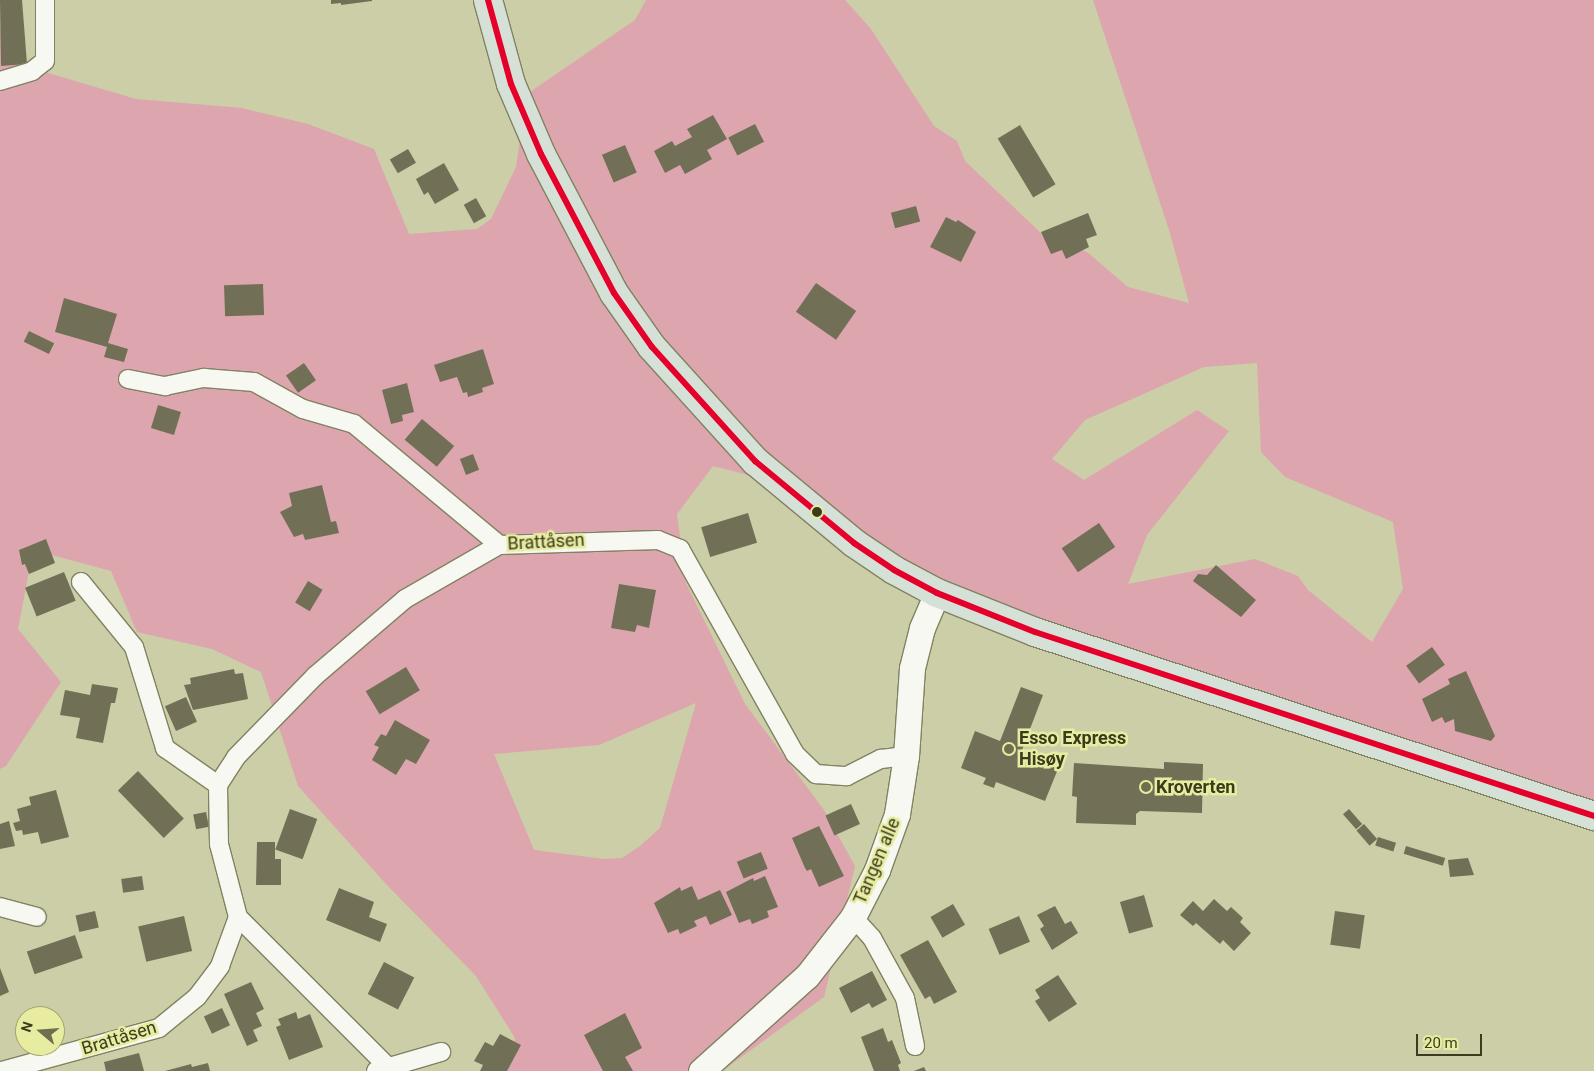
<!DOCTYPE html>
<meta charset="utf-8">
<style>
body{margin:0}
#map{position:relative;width:1594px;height:1071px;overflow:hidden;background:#cbcea6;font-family:Roboto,sans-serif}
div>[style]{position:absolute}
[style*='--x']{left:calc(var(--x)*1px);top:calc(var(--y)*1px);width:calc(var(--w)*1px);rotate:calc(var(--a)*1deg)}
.green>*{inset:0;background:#dda5ae}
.building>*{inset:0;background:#717056;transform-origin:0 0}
.roads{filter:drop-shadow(1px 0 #818261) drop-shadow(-1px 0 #818261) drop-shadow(0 1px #818261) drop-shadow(0 -1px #818261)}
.minor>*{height:18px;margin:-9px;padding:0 9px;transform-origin:9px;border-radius:9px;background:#f7f8f2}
.secondary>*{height:25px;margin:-12.5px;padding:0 12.5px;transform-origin:12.5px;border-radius:12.5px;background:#f7f8f2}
.primary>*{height:28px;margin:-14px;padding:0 14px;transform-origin:14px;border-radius:14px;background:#d5e1d7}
.bus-1>*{height:6px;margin:-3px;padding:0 3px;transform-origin:3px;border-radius:3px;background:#e4002b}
.dots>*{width:14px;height:14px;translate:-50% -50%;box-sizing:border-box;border:2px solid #e7eca1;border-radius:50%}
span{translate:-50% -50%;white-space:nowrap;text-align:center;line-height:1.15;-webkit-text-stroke:5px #e7eca1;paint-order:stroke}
.street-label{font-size:18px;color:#3b3c1e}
.poi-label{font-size:18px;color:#3b3c1e;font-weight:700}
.left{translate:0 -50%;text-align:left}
.north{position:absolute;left:15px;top:1006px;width:50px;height:50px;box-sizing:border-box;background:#e7eca1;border:1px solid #a2a66d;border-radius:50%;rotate:288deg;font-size:14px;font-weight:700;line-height:20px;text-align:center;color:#3b3c1e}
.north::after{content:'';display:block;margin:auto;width:18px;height:22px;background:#6d6f4e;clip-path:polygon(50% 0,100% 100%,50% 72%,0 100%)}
.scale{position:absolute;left:1416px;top:1034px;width:66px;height:22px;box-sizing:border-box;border:2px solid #3b3c1e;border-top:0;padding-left:6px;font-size:15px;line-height:18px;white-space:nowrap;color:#3b3c1e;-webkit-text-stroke:4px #e7eca1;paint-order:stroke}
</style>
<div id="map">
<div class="green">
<i style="clip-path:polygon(evenodd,646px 0,845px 0,871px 29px,934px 126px,957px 141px,965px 161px,1043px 235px,1087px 252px,1128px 287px,1189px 303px,1170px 233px,1093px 0,1594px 0,1594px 818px,872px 559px,768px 480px,713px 466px,677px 514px,686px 583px,745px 704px,824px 810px,855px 866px,824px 997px,722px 1071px,507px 1071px,515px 1038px,476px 976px,386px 884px,298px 786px,261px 672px,212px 649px,137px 632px,111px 571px,33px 550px,18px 629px,61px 682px,6px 766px,0 769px,0 26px,11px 62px,136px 99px,242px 108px,308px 124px,374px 149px,409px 234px,477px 229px,491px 219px,516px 167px,527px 94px,635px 20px,646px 0,1257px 363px,1261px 452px,1285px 477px,1393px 522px,1403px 589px,1372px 642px,1308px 590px,1298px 576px,1255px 559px,1128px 584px,1147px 535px,1229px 431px,1197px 410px,1084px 480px,1052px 459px,1085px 420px,1204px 367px,1257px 363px,646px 0,696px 703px,660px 828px,640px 846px,622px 858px,604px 859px,534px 850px,494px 754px,599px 745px,696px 703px)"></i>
</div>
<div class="building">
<i style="clip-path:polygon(0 0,22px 0,27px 64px,1px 66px)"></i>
<i style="clip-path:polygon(331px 0,372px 0,372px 1px,341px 5px,341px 3px,331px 4px)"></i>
<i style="clip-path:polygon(713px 115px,727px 139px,707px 150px,712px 159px,685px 174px,680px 165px,665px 173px,654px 151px,672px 141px,675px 146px,692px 137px,687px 129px)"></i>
<i style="left:755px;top:124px;width:20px;height:30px;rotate:63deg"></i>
<i style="left:1020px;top:125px;width:69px;height:26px;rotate:59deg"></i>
<i style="left:625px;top:145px;width:30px;height:25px;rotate:67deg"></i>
<i style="left:408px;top:149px;width:16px;height:21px;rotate:60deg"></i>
<i style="clip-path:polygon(444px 163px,459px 190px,435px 204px,428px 192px,424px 195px,416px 179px)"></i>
<i style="left:476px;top:198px;width:21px;height:14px;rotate:61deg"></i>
<i style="left:916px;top:206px;width:16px;height:26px;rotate:75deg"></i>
<i style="clip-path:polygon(1088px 213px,1097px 235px,1086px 239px,1089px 247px,1066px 259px,1062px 250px,1051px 254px,1041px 232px)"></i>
<i style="clip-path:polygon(946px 217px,956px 222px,958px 220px,976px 232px,961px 262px,930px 247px)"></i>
<i style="left:816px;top:283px;width:49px;height:35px;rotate:35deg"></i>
<i style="left:263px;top:284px;width:31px;height:39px;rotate:88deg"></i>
<i style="clip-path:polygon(64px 298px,117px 314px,108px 343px,128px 349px,124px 362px,104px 357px,107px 347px,55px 332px)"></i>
<i style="left:29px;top:331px;width:28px;height:12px;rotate:26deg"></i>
<i style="clip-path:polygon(483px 349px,494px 384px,482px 388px,483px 392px,468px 397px,467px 392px,463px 393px,457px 377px,440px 382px,434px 365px)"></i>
<i style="left:304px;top:363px;width:21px;height:22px;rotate:55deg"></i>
<i style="clip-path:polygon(407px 383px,414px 412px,402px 415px,403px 421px,391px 424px,382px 390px)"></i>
<i style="left:158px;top:405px;width:24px;height:24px;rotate:17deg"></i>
<i style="left:422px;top:419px;width:42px;height:27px;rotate:40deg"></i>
<i style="left:473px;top:454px;width:17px;height:14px;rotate:69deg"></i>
<i style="clip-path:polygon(322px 485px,331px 522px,336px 521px,339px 533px,305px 540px,303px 534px,294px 537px,280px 512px,292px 506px,289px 493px)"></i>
<i style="left:748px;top:513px;width:31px;height:49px;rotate:73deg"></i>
<i style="left:1099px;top:523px;width:29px;height:45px;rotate:56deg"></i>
<i style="clip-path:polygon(46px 539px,55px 563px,29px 574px,25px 564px,22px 565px,19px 550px)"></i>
<i style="clip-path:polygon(1216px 565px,1256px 600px,1241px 617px,1193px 581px,1198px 574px,1207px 575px)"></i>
<i style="left:64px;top:572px;width:31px;height:42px;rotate:68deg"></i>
<i style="left:308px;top:581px;width:17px;height:25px;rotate:31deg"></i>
<i style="clip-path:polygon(619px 584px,656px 590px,649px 628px,637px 625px,635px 632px,611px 628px)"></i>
<i style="left:1432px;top:647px;width:22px;height:32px;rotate:54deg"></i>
<i style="left:406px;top:667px;width:27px;height:47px;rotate:59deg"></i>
<i style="clip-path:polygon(234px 669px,235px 674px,243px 673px,248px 699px,193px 710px,184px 685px,191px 684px,190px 678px)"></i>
<i style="clip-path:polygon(1466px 671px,1495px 736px,1491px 741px,1455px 731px,1454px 719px,1445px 723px,1442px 717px,1432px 722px,1422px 699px,1450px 684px,1448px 679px)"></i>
<i style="clip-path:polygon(92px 684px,118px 688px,115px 703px,111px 703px,103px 743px,76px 738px,80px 718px,60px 715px,65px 690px,90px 695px)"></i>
<i style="clip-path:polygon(1021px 687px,1043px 695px,1022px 750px,1060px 764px,1045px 801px,996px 782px,994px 788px,983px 784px,986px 778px,961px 768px,975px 731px,1000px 741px)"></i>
<i style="left:186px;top:697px;width:27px;height:23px;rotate:66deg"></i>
<i style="clip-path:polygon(395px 720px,430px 740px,416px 764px,406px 759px,396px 775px,372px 760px,379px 747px,374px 745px,381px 734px,386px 736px)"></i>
<i style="clip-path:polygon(1164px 762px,1203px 764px,1202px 813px,1140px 811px,1136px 814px,1136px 825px,1076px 823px,1077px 797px,1072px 796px,1074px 763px,1164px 769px)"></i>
<i style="left:138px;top:771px;width:66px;height:28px;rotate:46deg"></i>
<i style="clip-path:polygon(56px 790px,69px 837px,41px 844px,38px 832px,23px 835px,22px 830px,16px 831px,13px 823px,20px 821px,17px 809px,31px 805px,29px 797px)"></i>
<i style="left:851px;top:804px;width:22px;height:28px;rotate:66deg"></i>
<i style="left:290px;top:809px;width:29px;height:43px;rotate:20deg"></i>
<i style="left:1349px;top:809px;width:20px;height:8px;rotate:49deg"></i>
<i style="left:206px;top:812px;width:15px;height:13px;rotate:79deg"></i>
<i style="clip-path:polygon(9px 821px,15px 846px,0 849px,0 824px)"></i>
<i style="left:1364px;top:824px;width:20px;height:10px;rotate:49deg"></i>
<i style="clip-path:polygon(819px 826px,844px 876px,819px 887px,811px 869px,807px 871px,805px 868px,792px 838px)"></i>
<i style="left:1378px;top:837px;width:19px;height:9px;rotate:18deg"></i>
<i style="clip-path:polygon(257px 842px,275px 842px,275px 859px,281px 859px,281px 885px,256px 885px)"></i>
<i style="left:1406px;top:846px;width:41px;height:8px;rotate:17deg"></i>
<i style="left:761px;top:852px;width:18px;height:26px;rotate:68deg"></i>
<i style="clip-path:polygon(1468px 858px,1474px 875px,1450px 877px,1448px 860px)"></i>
<i style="left:142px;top:876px;width:14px;height:21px;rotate:82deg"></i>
<i style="clip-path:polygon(765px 876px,778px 907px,767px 911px,769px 917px,752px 924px,750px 919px,739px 923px,726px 892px,753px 878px,754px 881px)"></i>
<i style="clip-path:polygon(692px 886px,698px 900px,720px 890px,732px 915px,710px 925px,706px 916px,694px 921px,697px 926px,680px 934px,678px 929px,668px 933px,654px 903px,680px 887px,681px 891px)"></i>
<i style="clip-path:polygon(339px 888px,374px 902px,369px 917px,387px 924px,380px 942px,326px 920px)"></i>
<i style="left:1144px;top:895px;width:33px;height:25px;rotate:74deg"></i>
<i style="clip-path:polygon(1214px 899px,1227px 911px,1231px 907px,1243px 918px,1240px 922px,1251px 933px,1234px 951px,1223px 940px,1220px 944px,1196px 923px,1193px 926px,1180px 915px,1193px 901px,1203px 911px)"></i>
<i style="left:953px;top:904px;width:24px;height:26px;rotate:60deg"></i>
<i style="clip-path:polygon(1055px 906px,1065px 924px,1071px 921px,1078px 933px,1052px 950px,1040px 929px,1044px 926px,1037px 915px)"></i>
<i style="left:95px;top:911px;width:17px;height:20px;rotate:77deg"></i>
<i style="left:1335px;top:911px;width:30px;height:34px;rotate:8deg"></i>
<i style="left:184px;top:916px;width:36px;height:47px;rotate:77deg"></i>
<i style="left:1019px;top:916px;width:28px;height:33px;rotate:67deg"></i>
<i style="left:75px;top:935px;width:24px;height:51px;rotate:71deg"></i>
<i style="clip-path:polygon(928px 940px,957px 992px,934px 1004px,930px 996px,925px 999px,900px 955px)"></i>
<i style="left:384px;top:962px;width:34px;height:36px;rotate:27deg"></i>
<i style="clip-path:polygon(0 968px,9px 992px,0 996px)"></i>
<i style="clip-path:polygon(872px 971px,887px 1000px,872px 1008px,869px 1003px,851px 1013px,839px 988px)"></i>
<i style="clip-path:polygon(1058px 975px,1077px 1004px,1049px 1022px,1035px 1001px,1040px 998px,1035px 990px)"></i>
<i style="clip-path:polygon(251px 982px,264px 1009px,256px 1013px,262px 1026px,253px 1030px,258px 1041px,247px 1046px,224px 994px)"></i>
<i style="left:222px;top:1008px;width:19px;height:20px;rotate:65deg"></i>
<i style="clip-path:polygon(296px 1012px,298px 1019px,310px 1014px,323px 1047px,289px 1060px,276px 1027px,281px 1025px,278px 1019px)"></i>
<i style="clip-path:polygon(625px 1013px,642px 1048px,625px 1057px,633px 1071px,603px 1071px,584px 1035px)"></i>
<i style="clip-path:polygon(883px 1028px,888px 1042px,892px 1040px,901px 1063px,898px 1065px,900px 1071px,874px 1071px,861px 1037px)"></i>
<i style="clip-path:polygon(500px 1034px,521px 1045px,507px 1071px,480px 1071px,483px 1065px,474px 1061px,485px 1042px,493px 1046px)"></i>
<i style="clip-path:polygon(139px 1053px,144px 1071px,106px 1071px,104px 1062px)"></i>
<i style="clip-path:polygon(208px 1063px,210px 1071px,165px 1071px,191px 1064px,192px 1067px)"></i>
<i style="clip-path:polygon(924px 1067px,926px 1071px,914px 1071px)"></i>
</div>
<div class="roads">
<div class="minor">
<i style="--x:0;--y:81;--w:34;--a:-17"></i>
<i style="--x:32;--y:71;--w:16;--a:-38"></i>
<i style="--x:45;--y:61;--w:61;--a:-90"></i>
<i style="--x:128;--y:379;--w:38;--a:11"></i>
<i style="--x:165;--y:386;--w:40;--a:-12"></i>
<i style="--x:204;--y:378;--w:50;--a:4.6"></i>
<i style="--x:254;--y:382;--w:56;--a:28.9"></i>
<i style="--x:303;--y:409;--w:53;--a:16.4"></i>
<i style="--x:354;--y:424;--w:189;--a:39.8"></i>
<i style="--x:81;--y:582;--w:84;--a:50.8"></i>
<i style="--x:134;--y:647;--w:106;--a:72.9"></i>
<i style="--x:165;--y:748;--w:65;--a:34.9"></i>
<i style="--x:0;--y:907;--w:38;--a:15"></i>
<i style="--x:238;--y:917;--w:211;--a:45"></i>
<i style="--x:853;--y:917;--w:28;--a:48"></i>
<i style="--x:872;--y:938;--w:68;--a:61.2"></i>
<i style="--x:905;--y:998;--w:49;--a:78.2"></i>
<i style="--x:2;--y:1071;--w:163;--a:-15.3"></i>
<i style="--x:159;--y:1028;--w:49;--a:-39.2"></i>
<i style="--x:197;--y:997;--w:39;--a:-53"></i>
<i style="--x:220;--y:966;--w:52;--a:-69.8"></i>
<i style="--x:238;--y:917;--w:75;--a:-104.6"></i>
<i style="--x:219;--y:844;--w:59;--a:-91"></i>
<i style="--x:218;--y:785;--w:33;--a:-57"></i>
<i style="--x:236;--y:757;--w:113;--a:-45.7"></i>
<i style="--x:315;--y:676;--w:118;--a:-40.5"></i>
<i style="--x:405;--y:599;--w:108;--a:-29.9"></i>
<i style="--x:499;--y:545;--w:159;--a:-1.8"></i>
<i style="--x:658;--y:540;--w:24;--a:22"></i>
<i style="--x:680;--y:549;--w:235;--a:60.7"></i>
<i style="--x:795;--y:754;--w:29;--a:44"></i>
<i style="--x:816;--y:774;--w:31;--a:4"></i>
<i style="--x:847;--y:776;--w:38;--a:-27"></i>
<i style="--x:881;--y:759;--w:25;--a:-7"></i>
<i style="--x:376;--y:1071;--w:68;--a:-16.3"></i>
</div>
<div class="secondary">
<i style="--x:701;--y:1071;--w:142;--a:-41.9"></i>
<i style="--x:807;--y:976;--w:75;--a:-52.1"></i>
<i style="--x:853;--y:917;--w:53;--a:-62.9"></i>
<i style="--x:877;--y:870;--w:59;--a:-70.3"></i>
<i style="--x:897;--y:814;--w:59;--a:-81.2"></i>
<i style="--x:906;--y:756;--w:88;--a:-86.1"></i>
<i style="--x:912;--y:668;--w:41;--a:-76"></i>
<i style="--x:922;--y:628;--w:38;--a:-67"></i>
</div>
<div class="primary">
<i style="--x:488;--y:0;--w:87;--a:74.7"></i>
<i style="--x:511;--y:84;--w:76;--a:66.8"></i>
<i style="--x:541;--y:154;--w:157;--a:62.3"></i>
<i style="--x:614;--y:293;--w:66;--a:54.9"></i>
<i style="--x:652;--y:347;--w:154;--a:47.9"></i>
<i style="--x:755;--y:461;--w:129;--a:39.6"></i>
<i style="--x:854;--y:543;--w:48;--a:34"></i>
<i style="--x:894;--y:570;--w:49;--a:28.1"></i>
<i style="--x:937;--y:593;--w:105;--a:21.7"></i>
<i style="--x:1035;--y:632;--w:589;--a:18.22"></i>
</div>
</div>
<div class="bus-1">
<i style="--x:488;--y:0;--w:87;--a:74.7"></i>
<i style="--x:511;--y:84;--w:76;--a:66.8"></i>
<i style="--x:541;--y:154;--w:157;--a:62.3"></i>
<i style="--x:614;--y:293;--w:66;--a:54.9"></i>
<i style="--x:652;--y:347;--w:154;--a:47.9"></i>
<i style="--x:755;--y:461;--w:129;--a:39.6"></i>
<i style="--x:854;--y:543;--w:48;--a:34"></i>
<i style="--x:894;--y:570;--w:49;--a:28.1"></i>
<i style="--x:937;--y:593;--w:105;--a:21.7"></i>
<i style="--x:1035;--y:632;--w:589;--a:18.22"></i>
</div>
<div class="dots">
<i style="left:817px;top:512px;background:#3b3c1e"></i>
<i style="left:1009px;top:749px;background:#6d6f4e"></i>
<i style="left:1146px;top:787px;background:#6d6f4e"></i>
</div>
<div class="street-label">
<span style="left:546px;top:542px;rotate:-3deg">Brattåsen</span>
<span style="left:877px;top:861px;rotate:-67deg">Tangen alle</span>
<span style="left:119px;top:1038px;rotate:-17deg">Brattåsen</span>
</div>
<div class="poi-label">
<span class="left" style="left:1019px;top:749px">Esso Express<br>Hisøy</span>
<span class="left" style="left:1156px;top:787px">Kroverten</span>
</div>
<div class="north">N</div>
<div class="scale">20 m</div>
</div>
